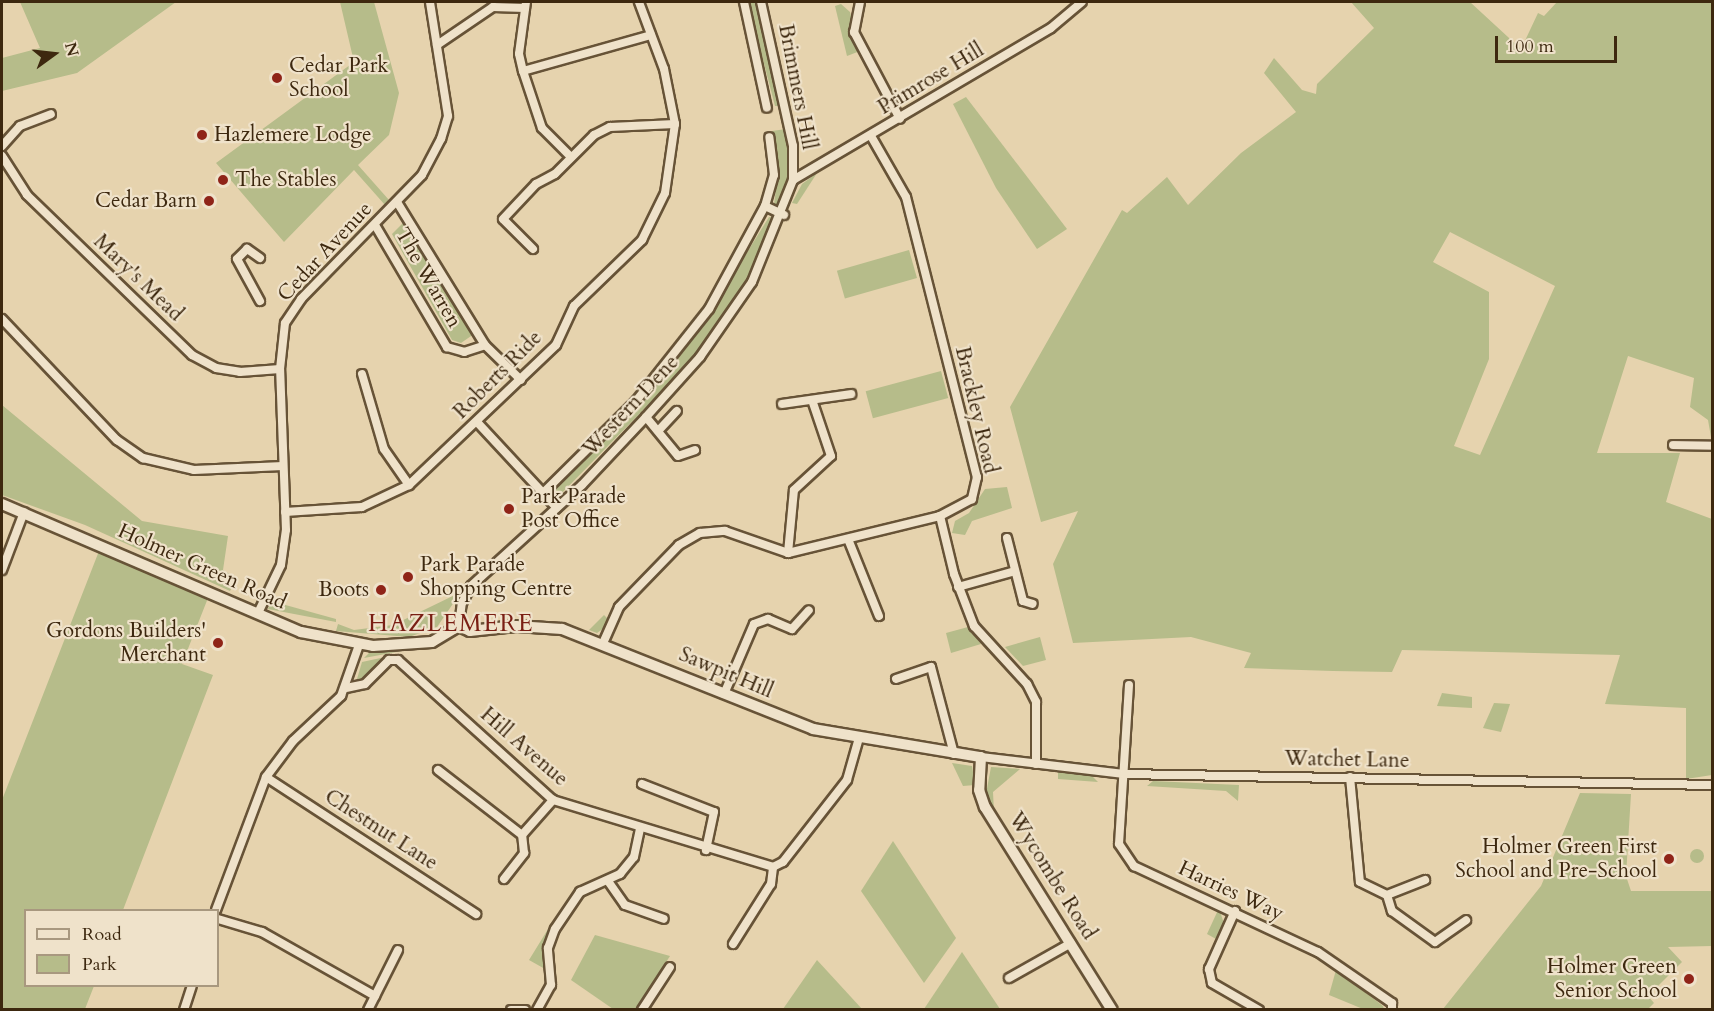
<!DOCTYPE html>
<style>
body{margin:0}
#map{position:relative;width:1714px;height:1011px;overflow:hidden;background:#e6d3ae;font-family:Cardo,serif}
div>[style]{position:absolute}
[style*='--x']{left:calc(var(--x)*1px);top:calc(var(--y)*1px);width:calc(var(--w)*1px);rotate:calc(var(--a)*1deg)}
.green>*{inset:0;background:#b6bc8a;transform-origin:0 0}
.round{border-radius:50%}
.roads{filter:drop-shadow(2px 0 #675337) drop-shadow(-2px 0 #675337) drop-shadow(0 2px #675337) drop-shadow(0 -2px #675337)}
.street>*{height:8px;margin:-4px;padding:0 4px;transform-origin:4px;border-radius:4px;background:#efe2ca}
.secondary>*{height:10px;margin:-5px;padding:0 5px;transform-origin:5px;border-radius:5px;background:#efe2ca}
.dots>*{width:16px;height:16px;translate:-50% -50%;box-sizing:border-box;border:3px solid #efe2ca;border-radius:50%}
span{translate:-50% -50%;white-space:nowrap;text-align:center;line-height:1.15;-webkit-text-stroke:4.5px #efe2ca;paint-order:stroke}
.poi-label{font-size:21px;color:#3d280f}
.left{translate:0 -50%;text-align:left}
.right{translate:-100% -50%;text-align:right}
.street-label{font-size:21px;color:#3d280f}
.quarter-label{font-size:24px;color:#7a1f14;letter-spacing:1.5px}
.frame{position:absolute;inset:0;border:3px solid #3d280f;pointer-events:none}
.legend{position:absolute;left:24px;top:909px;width:195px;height:78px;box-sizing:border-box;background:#efe2ca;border:2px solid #a8987f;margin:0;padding:8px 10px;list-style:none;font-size:18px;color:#3d280f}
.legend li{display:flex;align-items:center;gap:12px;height:30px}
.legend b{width:30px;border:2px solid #a8987f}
.north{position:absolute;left:24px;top:24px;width:60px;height:60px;-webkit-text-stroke:4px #efe2ca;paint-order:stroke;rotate:75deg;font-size:16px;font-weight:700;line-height:24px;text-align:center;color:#3d280f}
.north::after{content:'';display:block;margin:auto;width:21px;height:27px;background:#3d280f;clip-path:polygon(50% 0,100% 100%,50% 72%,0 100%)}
.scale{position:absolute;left:1495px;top:36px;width:122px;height:27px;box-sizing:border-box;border:3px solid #3d280f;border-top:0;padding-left:8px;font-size:18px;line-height:21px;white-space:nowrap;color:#3d280f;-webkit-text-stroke:4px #efe2ca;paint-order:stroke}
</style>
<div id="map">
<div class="green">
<i style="clip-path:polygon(20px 2px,176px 2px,77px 73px,2px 91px,2px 58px,40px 48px)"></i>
<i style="clip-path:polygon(340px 2px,374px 2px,399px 93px,389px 135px,358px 165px,389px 200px,385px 205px,354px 170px,284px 242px,216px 163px,354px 62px)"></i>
<i style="clip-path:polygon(748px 2px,759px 2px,779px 106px,775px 106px)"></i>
<i style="clip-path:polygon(evenodd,1351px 2px,1470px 2px,1521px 49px,1538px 13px,1544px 16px,1557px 2px,1712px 2px,1712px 443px,1708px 420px,1690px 407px,1694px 378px,1628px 356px,1597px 453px,1680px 453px,1666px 502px,1712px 519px,1712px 775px,1686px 779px,1686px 708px,1605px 704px,1620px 655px,1402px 650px,1392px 672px,1333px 671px,1244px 668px,1251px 653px,1191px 637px,1073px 643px,1053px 564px,1078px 511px,1041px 522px,1010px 407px,1122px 210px,1127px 213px,1167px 177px,1188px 205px,1241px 153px,1296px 112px,1264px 73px,1274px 58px,1302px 90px,1316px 94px,1317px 84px,1374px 28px,1351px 2px,1450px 232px,1555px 286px,1480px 455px,1454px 446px,1489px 359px,1489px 292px,1433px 262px,1450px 232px)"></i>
<i style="clip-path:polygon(841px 4px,850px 12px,860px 51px,847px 56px,835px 6px)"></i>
<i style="clip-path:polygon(966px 97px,1067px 229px,1037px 249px,996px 188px,953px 104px)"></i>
<i style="clip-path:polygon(786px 129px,790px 168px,779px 207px,774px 204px,779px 167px,772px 131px)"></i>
<i style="clip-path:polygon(817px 173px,797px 204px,792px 203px,802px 184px)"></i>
<i style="clip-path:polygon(769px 217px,775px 218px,761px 256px,701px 351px,556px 499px,553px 488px,694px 338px)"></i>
<i style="clip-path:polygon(407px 219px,474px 334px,461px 343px,452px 340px,392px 234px)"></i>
<i style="left:909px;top:250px;width:29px;height:75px;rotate:74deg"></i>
<i style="left:941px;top:371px;width:28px;height:78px;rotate:75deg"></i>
<i style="clip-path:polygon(2px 405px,142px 521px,228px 536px,223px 570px,237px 578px,230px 591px,85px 525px,2px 495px)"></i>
<i style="clip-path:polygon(1007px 487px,1012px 508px,972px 521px,965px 535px,952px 533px,955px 521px,969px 513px,985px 489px)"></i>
<i style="clip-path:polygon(99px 551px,208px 598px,182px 664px,213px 675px,123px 910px,26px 910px,26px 986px,94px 986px,85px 1009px,2px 1009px,2px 800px)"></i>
<i style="clip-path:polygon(461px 592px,437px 627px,409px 637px,336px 631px,338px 624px,354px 630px,393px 625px)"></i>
<i style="clip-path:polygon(271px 601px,336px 619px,336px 622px,268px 609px)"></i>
<i style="clip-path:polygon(604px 615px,608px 619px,604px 628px,597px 633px,589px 630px)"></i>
<i style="clip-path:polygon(968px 627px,981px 644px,951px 653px,946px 633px)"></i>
<i style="clip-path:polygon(1040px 637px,1046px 660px,1023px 666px,1005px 647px)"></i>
<i style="clip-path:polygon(373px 649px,404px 649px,407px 650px,364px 658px)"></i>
<i style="clip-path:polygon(390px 656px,364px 680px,357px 679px,362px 662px)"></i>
<i style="clip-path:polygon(1442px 693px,1472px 697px,1472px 708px,1437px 706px)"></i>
<i style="clip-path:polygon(1494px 703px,1510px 704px,1501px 732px,1483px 728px)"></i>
<i style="clip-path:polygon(952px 763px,972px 766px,975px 785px,963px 786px)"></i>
<i style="clip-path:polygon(991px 767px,1020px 769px,993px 792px,994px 812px,986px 794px)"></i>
<i style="clip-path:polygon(1058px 772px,1092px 776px,1098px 782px,1058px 779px)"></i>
<i style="clip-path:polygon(1153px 781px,1239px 785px,1238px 801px,1226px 791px,1147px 786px)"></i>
<i style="clip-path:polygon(1580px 793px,1631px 794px,1626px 876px,1631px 891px,1712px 891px,1712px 946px,1668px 947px,1682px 962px,1648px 996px,1654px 1003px,1648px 1009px,1443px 1009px,1541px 886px)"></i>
<i style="clip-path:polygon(893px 841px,956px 938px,924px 983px,861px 891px)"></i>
<i class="round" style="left:1690px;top:849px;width:14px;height:14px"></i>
<i style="clip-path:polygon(1219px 908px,1225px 927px,1218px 940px,1207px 934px)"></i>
<i style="clip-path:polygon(553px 921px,545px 941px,545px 969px,529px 960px)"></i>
<i style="clip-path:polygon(595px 935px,670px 956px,636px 1009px,613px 1009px,571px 980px)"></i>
<i style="clip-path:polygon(962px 952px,1000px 1009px,924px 1009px)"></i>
<i style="clip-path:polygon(817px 960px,862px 1009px,783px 1009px)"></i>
<i style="clip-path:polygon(1336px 970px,1383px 1006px,1384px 1009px,1363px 1009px,1329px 995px)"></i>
</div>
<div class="roads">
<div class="street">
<i style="--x:526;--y:2;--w:52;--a:97.7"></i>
<i style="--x:519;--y:54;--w:17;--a:77"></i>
<i style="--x:523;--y:71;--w:60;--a:71.6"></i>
<i style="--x:542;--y:128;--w:41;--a:45"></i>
<i style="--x:744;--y:2;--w:108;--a:77.8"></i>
<i style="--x:860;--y:2;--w:31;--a:101"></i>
<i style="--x:854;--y:32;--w:98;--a:62.1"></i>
<i style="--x:437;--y:45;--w:68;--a:-34.2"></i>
<i style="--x:493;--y:7;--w:32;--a:2"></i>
<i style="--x:523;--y:71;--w:133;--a:-15.7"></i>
<i style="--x:871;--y:136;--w:70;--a:60.2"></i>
<i style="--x:906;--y:197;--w:289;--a:75.8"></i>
<i style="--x:977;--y:477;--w:23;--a:103"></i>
<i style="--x:972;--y:499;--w:36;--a:152"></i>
<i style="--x:940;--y:516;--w:60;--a:76.4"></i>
<i style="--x:954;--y:574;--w:56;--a:69"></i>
<i style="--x:974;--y:626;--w:79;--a:47.6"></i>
<i style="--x:1027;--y:684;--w:20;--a:63"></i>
<i style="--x:1036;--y:702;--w:62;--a:90"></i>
<i style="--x:2;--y:146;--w:27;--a:-48"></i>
<i style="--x:20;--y:126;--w:33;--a:-21"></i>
<i style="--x:2;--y:156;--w:46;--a:57.3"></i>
<i style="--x:27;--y:195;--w:230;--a:44.1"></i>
<i style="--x:192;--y:355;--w:27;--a:28"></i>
<i style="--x:216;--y:368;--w:24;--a:9"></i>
<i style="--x:240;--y:372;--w:40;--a:-4.3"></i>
<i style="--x:793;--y:180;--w:299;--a:-30.5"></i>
<i style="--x:1051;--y:28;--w:40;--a:-40"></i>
<i style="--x:397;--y:202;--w:168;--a:58.4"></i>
<i style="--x:485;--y:345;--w:50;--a:44.2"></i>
<i style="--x:765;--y:206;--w:21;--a:25"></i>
<i style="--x:375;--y:225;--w:142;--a:59.5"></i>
<i style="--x:447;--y:347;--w:18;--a:16"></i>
<i style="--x:464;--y:352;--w:22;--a:-18"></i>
<i style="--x:533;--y:249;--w:42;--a:-135"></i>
<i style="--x:503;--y:219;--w:48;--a:-46.7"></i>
<i style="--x:536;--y:184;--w:21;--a:-28"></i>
<i style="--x:555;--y:174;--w:55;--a:-45"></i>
<i style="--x:594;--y:135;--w:18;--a:-27"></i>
<i style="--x:610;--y:127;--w:65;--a:-2.6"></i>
<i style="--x:260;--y:258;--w:16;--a:-145"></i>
<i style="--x:247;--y:249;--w:14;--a:135"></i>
<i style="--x:237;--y:259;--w:48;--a:61.3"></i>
<i style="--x:2;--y:319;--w:167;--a:46.5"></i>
<i style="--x:117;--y:440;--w:32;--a:35"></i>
<i style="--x:143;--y:458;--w:52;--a:13.2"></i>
<i style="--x:194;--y:470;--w:89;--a:-2.6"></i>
<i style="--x:362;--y:374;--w:78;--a:73.7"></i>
<i style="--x:384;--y:449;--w:44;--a:55.2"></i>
<i style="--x:782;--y:404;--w:70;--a:-8.2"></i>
<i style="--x:646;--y:417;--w:50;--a:50.6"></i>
<i style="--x:678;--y:456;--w:18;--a:-19"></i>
<i style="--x:477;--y:422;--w:117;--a:47.1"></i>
<i style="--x:659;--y:430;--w:26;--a:-47"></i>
<i style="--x:1673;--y:445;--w:39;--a:1"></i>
<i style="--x:543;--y:493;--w:131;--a:-44.7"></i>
<i style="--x:636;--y:401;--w:117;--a:-51.6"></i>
<i style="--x:709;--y:309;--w:117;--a:-61.5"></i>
<i style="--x:765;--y:206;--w:32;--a:-74"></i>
<i style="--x:774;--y:175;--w:38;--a:-97"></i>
<i style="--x:285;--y:512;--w:77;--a:-3.7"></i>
<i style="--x:362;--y:507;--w:52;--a:-25.1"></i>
<i style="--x:409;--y:485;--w:203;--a:-43.6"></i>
<i style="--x:556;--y:345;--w:43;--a:-65.2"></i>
<i style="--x:574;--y:306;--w:95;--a:-44.1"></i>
<i style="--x:642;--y:240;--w:52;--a:-63.9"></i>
<i style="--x:665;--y:193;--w:70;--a:-81.8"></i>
<i style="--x:675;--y:124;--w:56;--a:-101.3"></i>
<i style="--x:664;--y:69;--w:72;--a:-110.5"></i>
<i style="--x:1007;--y:538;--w:65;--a:75.7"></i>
<i style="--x:1023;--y:601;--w:10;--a:17"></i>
<i style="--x:848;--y:539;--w:83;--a:68.1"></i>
<i style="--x:788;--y:553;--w:63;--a:-84.6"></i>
<i style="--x:794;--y:490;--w:50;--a:-42.6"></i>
<i style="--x:831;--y:456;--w:59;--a:-108.7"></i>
<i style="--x:2;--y:570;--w:62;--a:-69.2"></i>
<i style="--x:958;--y:587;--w:59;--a:-15.7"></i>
<i style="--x:258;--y:613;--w:53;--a:-64.4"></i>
<i style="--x:281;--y:565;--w:35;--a:-82"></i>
<i style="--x:286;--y:530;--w:161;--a:-92.1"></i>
<i style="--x:280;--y:369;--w:46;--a:-83.8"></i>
<i style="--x:285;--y:323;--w:29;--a:-56"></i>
<i style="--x:301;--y:299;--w:173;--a:-45.7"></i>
<i style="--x:422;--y:175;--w:41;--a:-62.2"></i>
<i style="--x:441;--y:139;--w:24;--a:-73"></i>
<i style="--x:448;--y:116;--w:115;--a:-99"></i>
<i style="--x:459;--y:626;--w:23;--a:-83"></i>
<i style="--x:462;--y:603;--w:19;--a:-62"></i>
<i style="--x:471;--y:586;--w:150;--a:-42.3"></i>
<i style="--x:582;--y:485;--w:93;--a:-46.7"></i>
<i style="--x:646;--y:417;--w:81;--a:-48"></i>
<i style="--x:700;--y:357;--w:91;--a:-55.3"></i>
<i style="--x:752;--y:282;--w:110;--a:-68.1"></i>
<i style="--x:793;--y:180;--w:34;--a:-90"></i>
<i style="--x:793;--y:146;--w:148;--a:-102.5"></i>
<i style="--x:604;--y:641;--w:37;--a:-66"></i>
<i style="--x:619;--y:607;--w:86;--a:-45.9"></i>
<i style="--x:679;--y:545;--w:24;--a:-30"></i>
<i style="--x:700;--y:533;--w:25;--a:-5"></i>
<i style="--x:725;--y:531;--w:67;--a:19.2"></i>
<i style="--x:788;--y:553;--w:156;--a:-13.7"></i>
<i style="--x:896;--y:679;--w:37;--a:-19"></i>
<i style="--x:931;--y:667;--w:90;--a:75.2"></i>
<i style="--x:1129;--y:685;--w:159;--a:93.6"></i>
<i style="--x:1119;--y:844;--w:27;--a:56"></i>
<i style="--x:1134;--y:866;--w:203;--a:25.1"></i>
<i style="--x:1318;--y:952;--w:90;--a:34.6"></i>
<i style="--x:1392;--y:1003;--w:7;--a:90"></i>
<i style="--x:346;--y:688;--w:19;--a:-12"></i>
<i style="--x:365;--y:684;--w:34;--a:-45"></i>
<i style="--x:389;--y:660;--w:9;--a:0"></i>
<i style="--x:398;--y:660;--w:209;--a:42.1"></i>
<i style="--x:553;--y:800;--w:230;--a:16.9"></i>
<i style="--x:724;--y:694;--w:76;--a:-66.8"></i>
<i style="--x:754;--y:624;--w:15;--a:-20"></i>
<i style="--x:768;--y:619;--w:26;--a:23"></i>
<i style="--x:792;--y:629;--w:25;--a:-48"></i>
<i style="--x:981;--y:757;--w:144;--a:6.8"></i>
<i style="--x:1124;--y:774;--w:588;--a:1.07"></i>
<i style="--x:438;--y:770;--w:106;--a:37.7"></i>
<i style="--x:266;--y:777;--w:251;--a:33.1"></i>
<i style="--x:1350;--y:777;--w:105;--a:84.6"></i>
<i style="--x:1360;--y:882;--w:30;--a:26"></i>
<i style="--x:1387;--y:895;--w:17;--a:73"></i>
<i style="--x:1392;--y:911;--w:53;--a:35.8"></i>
<i style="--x:1435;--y:942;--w:38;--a:-35"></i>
<i style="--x:642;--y:784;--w:77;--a:21.3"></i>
<i style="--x:714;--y:812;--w:39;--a:102"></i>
<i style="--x:504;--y:879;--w:33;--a:-52"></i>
<i style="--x:524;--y:853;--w:18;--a:-96"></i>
<i style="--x:522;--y:835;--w:47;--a:-48.5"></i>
<i style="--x:608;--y:881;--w:29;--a:55"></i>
<i style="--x:625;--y:905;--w:41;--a:19.7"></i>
<i style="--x:1387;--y:895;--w:41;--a:-21.5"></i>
<i style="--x:216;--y:910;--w:142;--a:-69.4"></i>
<i style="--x:266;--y:777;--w:45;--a:-53.1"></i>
<i style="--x:293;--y:741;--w:66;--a:-43.2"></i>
<i style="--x:341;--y:696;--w:54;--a:-70.6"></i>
<i style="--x:1235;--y:911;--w:64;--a:114.1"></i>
<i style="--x:1209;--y:969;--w:14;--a:78"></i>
<i style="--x:1212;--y:983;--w:54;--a:29.9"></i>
<i style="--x:218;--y:919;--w:46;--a:16.5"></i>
<i style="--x:262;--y:932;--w:130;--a:29.5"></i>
<i style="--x:733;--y:944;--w:71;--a:-57.7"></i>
<i style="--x:771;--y:884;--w:17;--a:-83"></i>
<i style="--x:773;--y:867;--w:11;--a:-27"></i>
<i style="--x:783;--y:862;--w:104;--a:-52"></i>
<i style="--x:847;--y:780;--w:44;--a:-74.1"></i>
<i style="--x:1009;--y:978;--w:71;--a:-29.4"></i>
<i style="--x:184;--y:1010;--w:25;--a:-72"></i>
<i style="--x:368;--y:1010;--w:67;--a:-63.4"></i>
<i style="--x:511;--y:1010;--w:14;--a:0"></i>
<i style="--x:537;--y:1010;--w:29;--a:-61"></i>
<i style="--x:551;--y:985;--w:37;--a:-95"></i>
<i style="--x:548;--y:948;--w:20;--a:-70"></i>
<i style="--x:555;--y:929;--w:45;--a:-56"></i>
<i style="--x:580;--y:892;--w:44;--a:-24.2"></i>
<i style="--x:620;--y:874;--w:22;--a:-51"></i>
<i style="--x:634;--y:857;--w:30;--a:-78"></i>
<i style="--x:642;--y:1010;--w:51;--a:-56.9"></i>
</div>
<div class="secondary">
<i style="--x:2;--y:504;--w:325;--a:23.2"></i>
<i style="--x:301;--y:632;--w:73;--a:11"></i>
<i style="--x:373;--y:646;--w:59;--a:-3.9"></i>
<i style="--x:432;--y:642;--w:31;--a:-31"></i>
<i style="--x:459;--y:626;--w:12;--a:24"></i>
<i style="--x:470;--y:631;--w:46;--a:-6.2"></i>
<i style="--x:516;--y:626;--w:46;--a:3.7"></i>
<i style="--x:562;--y:629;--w:270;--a:21.7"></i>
<i style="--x:813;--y:729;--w:170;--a:9.5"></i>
<i style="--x:981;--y:757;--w:33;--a:93"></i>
<i style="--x:979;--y:790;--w:18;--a:71"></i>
<i style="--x:985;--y:807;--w:239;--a:58"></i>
</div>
</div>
<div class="dots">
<i style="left:277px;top:78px;background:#8f2418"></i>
<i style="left:202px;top:135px;background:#8f2418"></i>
<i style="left:223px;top:180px;background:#8f2418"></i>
<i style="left:209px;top:201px;background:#8f2418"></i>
<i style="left:509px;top:509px;background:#8f2418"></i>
<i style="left:408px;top:577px;background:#8f2418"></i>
<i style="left:381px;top:590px;background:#8f2418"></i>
<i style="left:218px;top:643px;background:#8f2418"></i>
<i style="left:1669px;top:859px;background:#8f2418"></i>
<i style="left:1689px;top:979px;background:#8f2418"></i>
</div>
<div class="poi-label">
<span class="left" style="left:289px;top:78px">Cedar Park<br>School</span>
<span class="left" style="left:214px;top:135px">Hazlemere Lodge</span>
<span class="left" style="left:235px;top:180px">The Stables</span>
<span class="right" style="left:197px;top:201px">Cedar Barn</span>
<span class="left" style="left:521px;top:509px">Park Parade<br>Post Office</span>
<span class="left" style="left:420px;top:577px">Park Parade<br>Shopping Centre</span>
<span class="right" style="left:369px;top:590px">Boots</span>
<span class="right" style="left:206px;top:643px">Gordons Builders'<br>Merchant</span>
<span class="right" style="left:1657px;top:859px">Holmer Green First<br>School and Pre-School</span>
<span class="right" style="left:1677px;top:979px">Holmer Green<br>Senior School</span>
</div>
<div class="street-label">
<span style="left:931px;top:79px;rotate:-31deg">Primrose Hill</span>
<span style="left:797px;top:87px;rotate:79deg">Brimmers Hill</span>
<span style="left:325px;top:252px;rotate:-47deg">Cedar Avenue</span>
<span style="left:138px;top:278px;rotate:44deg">Mary's Mead</span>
<span style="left:428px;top:278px;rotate:60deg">The Warren</span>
<span style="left:498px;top:375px;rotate:-45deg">Roberts Ride</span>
<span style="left:631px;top:406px;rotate:-47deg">Western Dene</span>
<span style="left:976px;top:410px;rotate:77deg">Brackley Road</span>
<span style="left:202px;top:567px;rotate:24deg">Holmer Green Road</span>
<span style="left:726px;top:673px;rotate:23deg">Sawpit Hill</span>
<span style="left:524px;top:747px;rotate:41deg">Hill Avenue</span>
<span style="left:1347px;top:760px;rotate:1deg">Watchet Lane</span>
<span style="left:381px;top:830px;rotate:33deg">Chestnut Lane</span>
<span style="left:1052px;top:876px;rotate:58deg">Wycombe Road</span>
<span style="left:1231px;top:891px;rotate:25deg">Harries Way</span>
</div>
<div class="quarter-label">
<span style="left:451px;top:624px">HAZLEMERE</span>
</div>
<div class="frame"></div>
<ul class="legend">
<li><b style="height:8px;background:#efe2ca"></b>Road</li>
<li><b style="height:16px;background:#b6bc8a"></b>Park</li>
</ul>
<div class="north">N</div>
<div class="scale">100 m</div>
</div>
